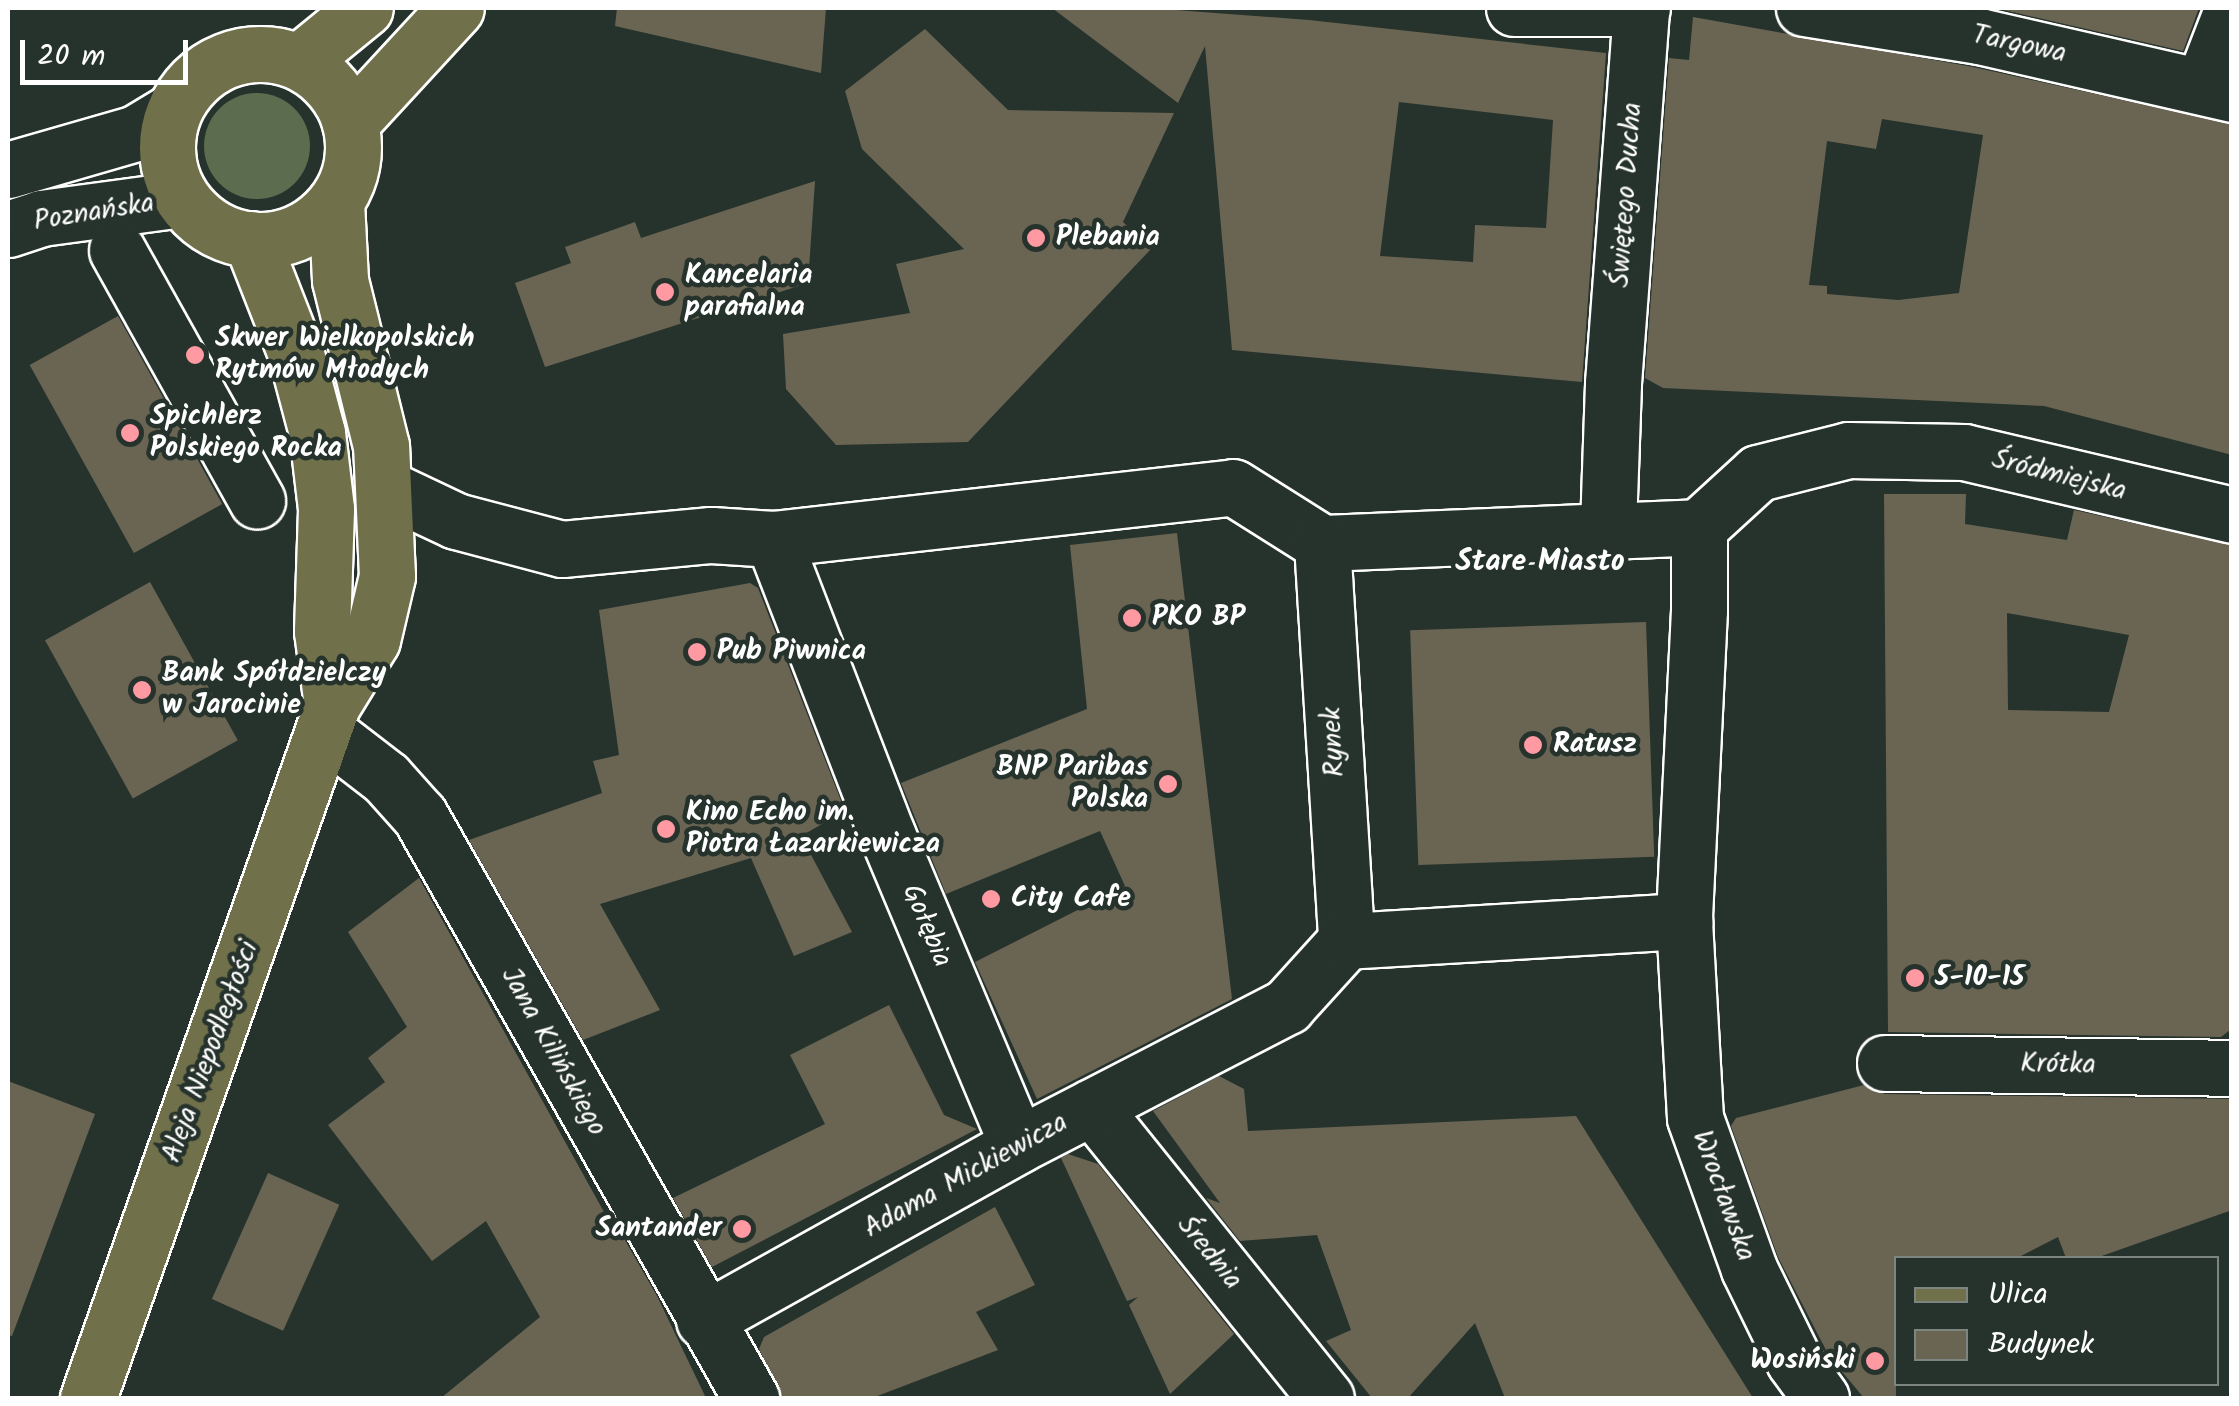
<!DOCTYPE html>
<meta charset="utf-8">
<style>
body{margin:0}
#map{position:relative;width:2239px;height:1406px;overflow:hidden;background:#26332d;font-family:Kalam,sans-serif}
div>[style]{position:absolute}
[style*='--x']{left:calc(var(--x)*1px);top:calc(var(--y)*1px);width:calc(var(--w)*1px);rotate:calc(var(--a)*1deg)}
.green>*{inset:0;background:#5b6c4f}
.round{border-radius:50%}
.building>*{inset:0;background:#6a6553;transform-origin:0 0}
.roads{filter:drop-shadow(2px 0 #fff) drop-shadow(-2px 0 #fff) drop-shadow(0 2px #fff) drop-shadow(0 -2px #fff)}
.minor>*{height:55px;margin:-27.5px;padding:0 27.5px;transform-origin:27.5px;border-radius:27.5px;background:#26332d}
.major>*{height:55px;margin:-27.5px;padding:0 27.5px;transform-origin:27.5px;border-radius:27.5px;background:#70704a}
.major>.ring{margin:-27.5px;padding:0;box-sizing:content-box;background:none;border:55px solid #70704a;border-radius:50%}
.dots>*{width:28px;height:28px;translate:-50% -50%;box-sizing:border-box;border:5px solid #26332d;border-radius:50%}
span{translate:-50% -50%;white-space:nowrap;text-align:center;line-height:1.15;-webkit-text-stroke:9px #26332d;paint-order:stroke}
.street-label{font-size:28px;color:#fff}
.poi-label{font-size:28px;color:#fff;font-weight:700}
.left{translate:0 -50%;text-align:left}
.right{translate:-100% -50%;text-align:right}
.neighbourhood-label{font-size:30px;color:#fff;font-weight:700}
.frame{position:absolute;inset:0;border:10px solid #fff;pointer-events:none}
.legend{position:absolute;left:1894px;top:1256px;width:325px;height:130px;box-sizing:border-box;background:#26332d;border:2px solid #7d8581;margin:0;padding:12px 18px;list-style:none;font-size:30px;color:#fff}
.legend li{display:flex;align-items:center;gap:20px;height:50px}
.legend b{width:50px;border:2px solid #7d8581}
.scale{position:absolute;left:20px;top:40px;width:168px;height:45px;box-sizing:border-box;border:5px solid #fff;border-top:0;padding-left:12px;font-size:30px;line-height:35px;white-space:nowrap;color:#fff;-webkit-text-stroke:8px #26332d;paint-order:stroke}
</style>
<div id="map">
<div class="green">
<i class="round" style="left:204px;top:93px;width:106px;height:106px"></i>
</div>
<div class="building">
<i style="clip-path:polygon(617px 8px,826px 8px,821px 73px,615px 26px)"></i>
<i style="clip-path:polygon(evenodd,1052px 8px,1149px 8px,1309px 20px,1606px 53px,1582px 382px,1232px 350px,1205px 46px,1178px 103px,1052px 8px,1399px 102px,1553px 120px,1546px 228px,1475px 225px,1473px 262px,1380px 256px,1399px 102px)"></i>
<i style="clip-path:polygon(1995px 8px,2199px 8px,2183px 51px)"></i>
<i style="clip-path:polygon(evenodd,1693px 17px,1973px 67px,2232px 124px,2232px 455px,2044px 406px,1663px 388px,1645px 378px,1669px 58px,1689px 60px,1693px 17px,1882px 119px,1983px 135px,1959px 293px,1898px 300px,1827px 294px,1827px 286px,1809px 285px,1827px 141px,1876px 149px,1882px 119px)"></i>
<i style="clip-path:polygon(925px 29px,1008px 110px,1174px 113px,1123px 222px,1151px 249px,968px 442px,836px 445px,786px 389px,783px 334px,910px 313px,896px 264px,964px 249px,862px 149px,845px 91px)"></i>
<i style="clip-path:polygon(815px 181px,808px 283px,545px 367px,515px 283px,571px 263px,565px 247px,635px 222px,641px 238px)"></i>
<i style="left:118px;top:316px;width:215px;height:101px;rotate:61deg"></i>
<i style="clip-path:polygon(evenodd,1884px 494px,1966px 494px,1965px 524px,2067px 540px,2074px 510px,2232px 545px,2232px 1012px,2230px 1030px,2221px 1037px,1888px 1032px,1884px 494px,2007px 613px,2129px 635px,2109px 712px,2008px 710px,2007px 613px)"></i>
<i style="clip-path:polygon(1177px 533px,1232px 999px,1037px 1099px,975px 962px,1125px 886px,1100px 831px,946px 894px,901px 783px,1087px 709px,1070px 545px)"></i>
<i style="left:150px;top:582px;width:181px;height:120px;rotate:61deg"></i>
<i style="clip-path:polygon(750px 583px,758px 588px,845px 811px,801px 836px,852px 932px,794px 956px,751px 858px,600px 904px,660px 1010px,583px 1040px,469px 840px,602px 793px,593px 761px,619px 755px,599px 610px)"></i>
<i style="left:1646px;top:622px;width:235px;height:236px;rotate:88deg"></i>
<i style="clip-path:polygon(419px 878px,614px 1230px,618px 1228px,657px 1296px,706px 1398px,441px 1398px,540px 1317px,486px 1221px,432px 1261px,328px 1125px,385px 1082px,368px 1058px,407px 1027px,348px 932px)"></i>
<i style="clip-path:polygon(889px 1005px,944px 1115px,977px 1129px,712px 1267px,673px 1198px,825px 1124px,790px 1055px)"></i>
<i style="clip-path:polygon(1219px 1076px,1244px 1089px,1248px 1131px,1576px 1116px,1753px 1398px,1505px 1398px,1475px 1323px,1408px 1398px,1372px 1398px,1326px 1341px,1351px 1330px,1317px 1235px,1240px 1241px,1206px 1198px,1220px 1203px,1153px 1111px)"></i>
<i style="clip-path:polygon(8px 1081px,95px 1114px,12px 1336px,8px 1335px)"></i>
<i style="clip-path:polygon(1864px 1085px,1885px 1094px,2232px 1099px,2232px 1210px,2096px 1258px,2066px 1258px,2058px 1237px,2017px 1258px,1896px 1258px,1896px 1398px,1864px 1398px,1829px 1356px,1778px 1257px,1731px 1126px,1736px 1118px)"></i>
<i style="clip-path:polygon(1068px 1154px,1098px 1164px,1234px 1334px,1170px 1394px,1129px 1305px,1138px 1297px,1127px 1301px,1061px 1158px)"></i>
<i style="left:268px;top:1173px;width:78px;height:138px;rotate:24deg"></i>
<i style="clip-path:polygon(995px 1207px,1035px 1285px,976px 1312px,998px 1350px,872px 1398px,782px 1398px,759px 1349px,764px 1337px)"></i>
</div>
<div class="roads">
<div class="minor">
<i style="--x:1514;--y:8;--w:128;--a:0"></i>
<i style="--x:1804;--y:8;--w:177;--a:9.1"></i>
<i style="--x:1979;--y:36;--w:260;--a:12.9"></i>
<i style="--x:2203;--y:85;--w:80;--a:-68.9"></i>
<i style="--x:8;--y:170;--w:133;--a:-16.1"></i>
<i style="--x:136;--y:133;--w:44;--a:-31.2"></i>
<i style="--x:8;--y:229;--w:35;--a:-18"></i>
<i style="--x:41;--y:218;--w:142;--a:-7.7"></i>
<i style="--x:117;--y:250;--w:287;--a:60.8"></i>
<i style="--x:386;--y:488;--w:77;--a:25.2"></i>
<i style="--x:456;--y:521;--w:110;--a:14.8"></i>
<i style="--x:562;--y:549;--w:150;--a:-5.4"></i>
<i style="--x:711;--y:535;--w:62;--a:3.7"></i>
<i style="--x:773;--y:539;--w:463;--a:-6.4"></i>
<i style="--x:1233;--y:487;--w:105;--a:32.2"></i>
<i style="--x:1322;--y:543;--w:377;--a:-2.4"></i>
<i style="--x:1699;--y:527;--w:83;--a:90"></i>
<i style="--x:1699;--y:610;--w:311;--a:92.8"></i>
<i style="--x:1684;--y:921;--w:197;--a:86.8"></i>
<i style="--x:1695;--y:1118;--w:160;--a:70.3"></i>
<i style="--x:1749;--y:1269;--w:102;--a:63.9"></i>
<i style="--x:1794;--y:1361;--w:46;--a:53.9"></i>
<i style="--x:1608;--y:527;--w:144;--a:-88"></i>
<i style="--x:1613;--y:383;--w:376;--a:-85.7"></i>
<i style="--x:1699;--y:527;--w:80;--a:-42.5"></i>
<i style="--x:1758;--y:473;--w:93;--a:-14.3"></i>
<i style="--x:1848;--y:450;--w:116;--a:1"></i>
<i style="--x:1964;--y:452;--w:275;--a:13.2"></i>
<i style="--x:773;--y:539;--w:316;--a:68.9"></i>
<i style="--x:887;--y:834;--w:337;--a:67.2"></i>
<i style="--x:1322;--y:543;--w:399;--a:86.5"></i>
<i style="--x:325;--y:731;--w:77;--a:37.6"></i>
<i style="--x:386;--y:778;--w:51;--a:48.2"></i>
<i style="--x:420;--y:816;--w:670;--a:60.37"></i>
<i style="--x:1885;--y:1063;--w:347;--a:0.8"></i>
<i style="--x:1092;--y:1107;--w:373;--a:51.2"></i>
<i style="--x:704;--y:1320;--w:359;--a:-29.1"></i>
<i style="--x:1018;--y:1145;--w:303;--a:-27.3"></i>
<i style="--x:1287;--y:1006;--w:88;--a:-47.8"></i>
<i style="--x:1346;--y:941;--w:339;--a:-3.4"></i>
</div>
<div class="major">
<i class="ring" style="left:167px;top:54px;width:131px;height:131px"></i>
<i style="--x:299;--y:62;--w:85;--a:-39.3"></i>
<i style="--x:350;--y:123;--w:156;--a:-47.3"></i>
<i style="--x:251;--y:239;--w:123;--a:68.6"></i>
<i style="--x:296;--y:354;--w:82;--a:75.1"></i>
<i style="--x:317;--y:433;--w:77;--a:83.2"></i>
<i style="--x:326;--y:509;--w:122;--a:91.9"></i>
<i style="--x:322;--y:631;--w:75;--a:82.3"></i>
<i style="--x:88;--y:1398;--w:735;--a:-70.6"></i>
<i style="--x:332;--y:705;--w:76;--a:-58.4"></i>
<i style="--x:372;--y:640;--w:66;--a:-76.8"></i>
<i style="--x:387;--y:576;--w:130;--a:-92.6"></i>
<i style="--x:381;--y:446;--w:171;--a:-103.9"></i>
<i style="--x:340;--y:280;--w:79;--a:-92.9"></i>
</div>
</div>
<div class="dots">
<i style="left:1036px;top:238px;background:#ff9aa2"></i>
<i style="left:665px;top:292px;background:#ff9aa2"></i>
<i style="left:195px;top:355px;background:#ff9aa2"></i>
<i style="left:130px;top:433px;background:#ff9aa2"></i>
<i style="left:1132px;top:618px;background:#ff9aa2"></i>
<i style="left:697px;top:652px;background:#ff9aa2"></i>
<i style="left:142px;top:690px;background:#ff9aa2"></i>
<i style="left:1533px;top:745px;background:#ff9aa2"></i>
<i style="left:1168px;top:784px;background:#ff9aa2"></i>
<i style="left:666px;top:829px;background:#ff9aa2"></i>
<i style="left:991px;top:899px;background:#ff9aa2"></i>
<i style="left:1915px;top:978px;background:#ff9aa2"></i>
<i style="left:742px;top:1229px;background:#ff9aa2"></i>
<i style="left:1875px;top:1361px;background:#ff9aa2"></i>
</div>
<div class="street-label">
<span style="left:2019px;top:45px;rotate:12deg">Targowa</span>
<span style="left:1627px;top:195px;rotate:-86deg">Świętego Ducha</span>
<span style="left:94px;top:213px;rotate:-9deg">Poznańska</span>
<span style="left:2059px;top:476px;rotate:14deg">Śródmiejska</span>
<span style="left:1334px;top:742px;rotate:-93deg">Rynek</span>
<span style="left:926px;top:926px;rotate:67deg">Gołębia</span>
<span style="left:211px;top:1052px;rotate:-70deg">Aleja Niepodległości</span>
<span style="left:553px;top:1052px;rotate:61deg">Jana Kilińskiego</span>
<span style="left:2058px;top:1065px;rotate:1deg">Krótka</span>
<span style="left:966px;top:1176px;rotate:-29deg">Adama Mickiewicza</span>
<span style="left:1723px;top:1196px;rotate:70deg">Wrocławska</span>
<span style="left:1209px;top:1253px;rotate:51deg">Średnia</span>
</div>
<div class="poi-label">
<span class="left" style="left:1056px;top:238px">Plebania</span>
<span class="left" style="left:685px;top:292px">Kancelaria<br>parafialna</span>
<span class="left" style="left:215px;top:355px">Skwer Wielkopolskich<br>Rytmów Młodych</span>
<span class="left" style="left:150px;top:433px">Spichlerz<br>Polskiego Rocka</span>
<span class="left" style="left:1152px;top:618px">PKO BP</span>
<span class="left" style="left:717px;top:652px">Pub Piwnica</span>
<span class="left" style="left:162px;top:690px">Bank Spółdzielczy<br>w Jarocinie</span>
<span class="left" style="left:1553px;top:745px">Ratusz</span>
<span class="right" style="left:1148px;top:784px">BNP Paribas<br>Polska</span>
<span class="left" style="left:686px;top:829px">Kino Echo im.<br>Piotra Łazarkiewicza</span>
<span class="left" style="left:1011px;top:899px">City Cafe</span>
<span class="left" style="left:1935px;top:978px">5-10-15</span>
<span class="right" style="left:722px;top:1229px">Santander</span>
<span class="right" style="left:1855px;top:1361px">Wosiński</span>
</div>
<div class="neighbourhood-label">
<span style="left:1540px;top:562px">Stare Miasto</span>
</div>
<div class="frame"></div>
<ul class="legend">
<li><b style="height:12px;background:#70704a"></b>Ulica</li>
<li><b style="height:28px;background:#6a6553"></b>Budynek</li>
</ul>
<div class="scale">20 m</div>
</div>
